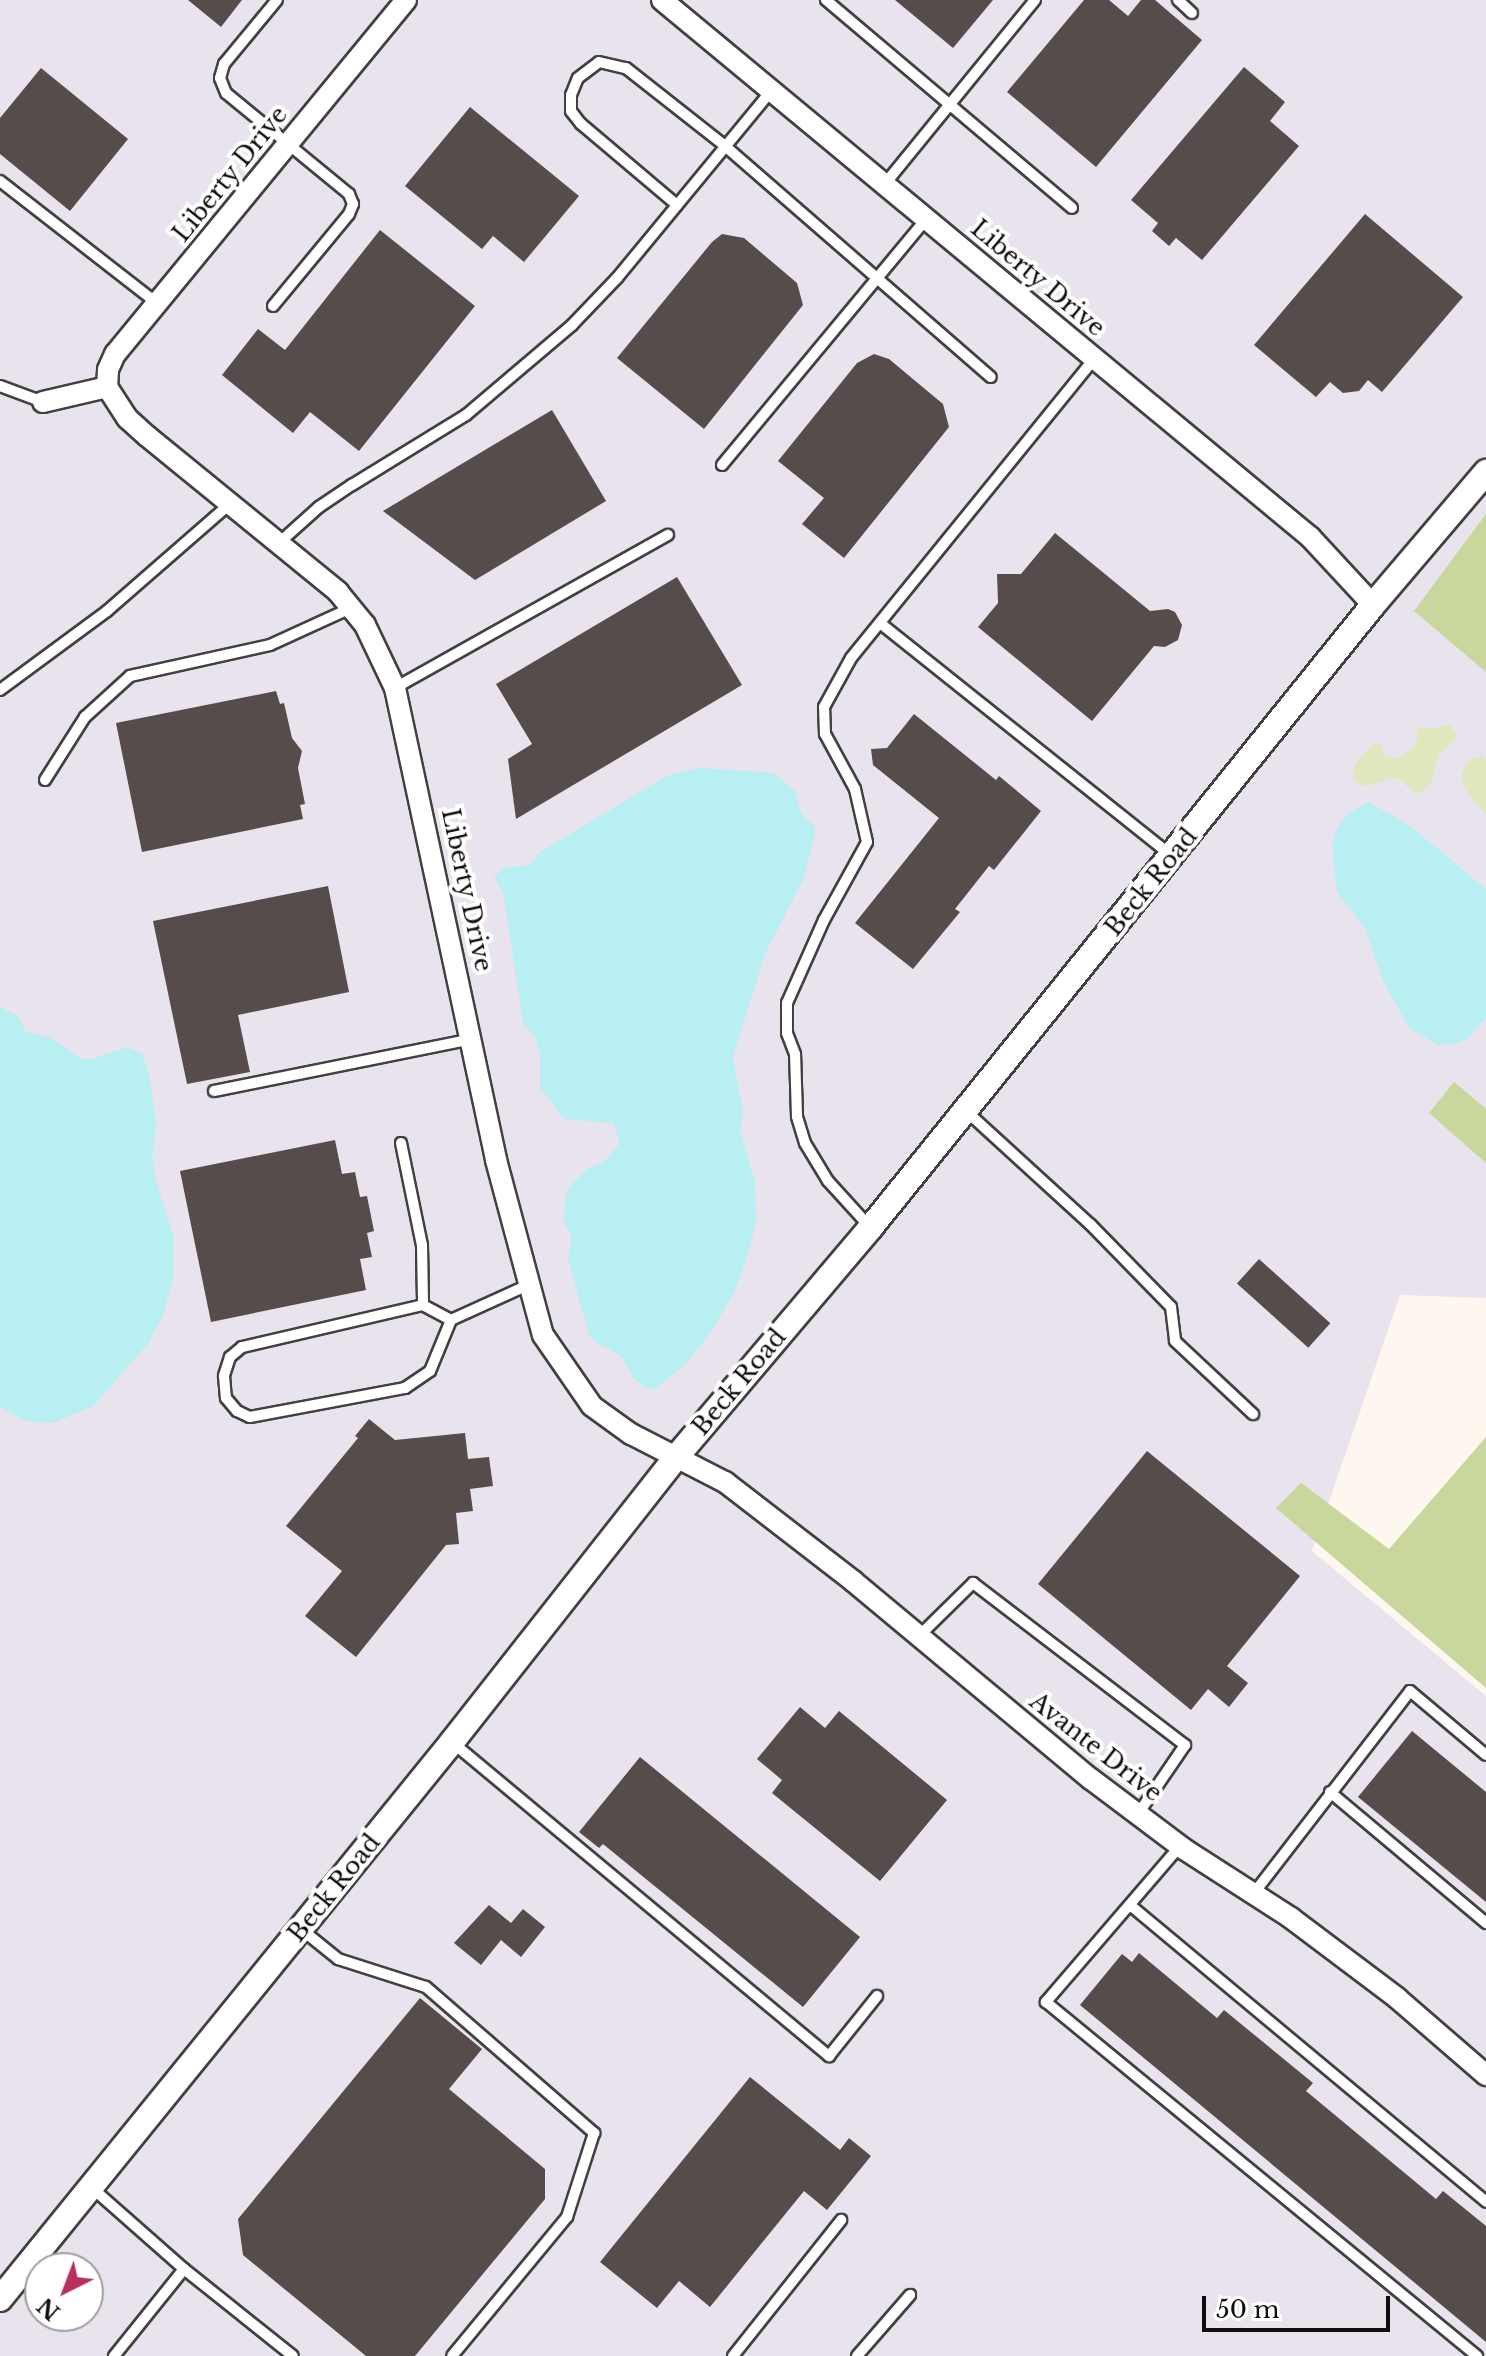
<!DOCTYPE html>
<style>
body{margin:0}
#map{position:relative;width:1486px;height:2356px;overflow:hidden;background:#fef7f0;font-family:"Libre Baskerville",serif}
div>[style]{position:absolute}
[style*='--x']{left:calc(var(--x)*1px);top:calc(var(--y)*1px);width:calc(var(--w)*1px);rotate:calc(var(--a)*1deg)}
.industrial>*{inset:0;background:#e8e3ec}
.green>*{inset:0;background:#e0e7bc}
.forest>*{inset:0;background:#c9d79c}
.water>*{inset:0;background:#b8eff3}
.building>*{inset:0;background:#564c4b;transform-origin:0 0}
.roads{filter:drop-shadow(2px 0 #414141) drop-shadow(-2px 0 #414141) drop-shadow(0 2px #414141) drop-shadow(0 -2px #414141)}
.service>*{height:10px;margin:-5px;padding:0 5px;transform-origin:5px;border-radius:5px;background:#fff}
.minor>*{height:20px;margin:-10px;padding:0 10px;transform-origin:10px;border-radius:10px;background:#fff}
.tertiary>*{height:24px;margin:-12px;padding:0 12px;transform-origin:12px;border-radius:12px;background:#fff}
span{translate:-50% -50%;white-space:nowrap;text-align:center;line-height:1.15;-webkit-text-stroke:8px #fff;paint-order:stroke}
.street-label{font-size:24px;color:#0e0e0e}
.north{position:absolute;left:24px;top:2252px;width:80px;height:80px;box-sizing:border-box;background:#fff;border:2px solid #9f9f9f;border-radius:50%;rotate:222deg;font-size:22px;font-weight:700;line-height:32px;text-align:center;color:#0e0e0e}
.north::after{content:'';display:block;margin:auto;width:28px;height:36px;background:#b72e5f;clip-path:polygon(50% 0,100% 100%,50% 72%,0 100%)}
.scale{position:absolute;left:1202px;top:2296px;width:188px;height:36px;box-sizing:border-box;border:4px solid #0e0e0e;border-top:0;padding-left:10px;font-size:24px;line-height:28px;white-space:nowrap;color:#0e0e0e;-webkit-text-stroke:6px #fff;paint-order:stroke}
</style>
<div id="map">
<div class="industrial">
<i style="clip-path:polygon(evenodd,0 0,1486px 0,1486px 1298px,1400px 1295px,1312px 1551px,1486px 1696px,1486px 2356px,0 2356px,0 0,40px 2268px,88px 2268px,88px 2316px,40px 2316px,40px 2268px)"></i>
</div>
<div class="green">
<i style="clip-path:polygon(1448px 724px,1457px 733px,1454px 740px,1438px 755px,1433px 779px,1421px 793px,1414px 793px,1399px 779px,1390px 778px,1366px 786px,1357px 783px,1353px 776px,1355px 764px,1374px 744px,1380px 743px,1386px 757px,1398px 758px,1414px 747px,1418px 737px,1416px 727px,1434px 729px)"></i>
<i style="clip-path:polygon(1481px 756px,1486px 759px,1486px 815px,1465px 789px,1461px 776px,1469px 760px)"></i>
</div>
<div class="forest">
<i style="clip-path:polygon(1486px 514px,1486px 672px,1414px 611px)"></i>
<i style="clip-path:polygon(1454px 1082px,1486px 1109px,1486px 1163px,1429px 1113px)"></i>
<i style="clip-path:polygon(1486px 1437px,1486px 1688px,1276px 1508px,1301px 1483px,1389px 1549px)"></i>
</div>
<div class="water">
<i style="clip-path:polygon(699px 768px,774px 773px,795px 791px,801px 813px,815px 827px,815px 833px,803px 880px,765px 954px,733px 1057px,743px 1113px,740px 1132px,755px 1181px,756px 1223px,750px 1247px,734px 1293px,711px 1332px,685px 1365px,654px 1389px,646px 1388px,633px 1378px,621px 1356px,597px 1343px,589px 1335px,568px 1259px,572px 1237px,564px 1222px,565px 1198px,569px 1187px,587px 1169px,605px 1161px,620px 1143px,613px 1123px,564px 1119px,540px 1088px,540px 1053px,535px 1037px,523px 1023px,503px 892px,494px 877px,504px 868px,529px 865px,540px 852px,666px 776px)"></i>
<i style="clip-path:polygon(1369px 802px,1410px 826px,1486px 889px,1486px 1018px,1468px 1038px,1456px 1044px,1438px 1045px,1410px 1029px,1384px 983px,1365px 929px,1337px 892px,1332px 845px,1337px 828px,1347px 814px)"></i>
<i style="clip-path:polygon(0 1007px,17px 1015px,26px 1032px,51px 1038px,80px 1058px,93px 1059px,126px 1047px,142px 1053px,149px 1074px,156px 1124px,152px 1160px,157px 1162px,153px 1164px,155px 1178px,174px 1237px,173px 1278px,163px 1315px,147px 1345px,93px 1406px,53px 1423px,26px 1421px,0 1407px)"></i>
</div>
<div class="building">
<i style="clip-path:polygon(188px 0,242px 0,221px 27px)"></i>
<i style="clip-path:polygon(895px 0,993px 0,953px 48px)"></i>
<i style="clip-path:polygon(1084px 0,1109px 0,1128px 16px,1141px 0,1155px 0,1202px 40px,1096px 167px,1007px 92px)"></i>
<i style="clip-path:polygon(1244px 67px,1285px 102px,1270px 121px,1299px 146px,1202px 260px,1176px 238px,1169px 246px,1152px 231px,1158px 223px,1131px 200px)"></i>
<i style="clip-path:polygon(41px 68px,128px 139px,70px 211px,0 154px,0 118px)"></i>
<i style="clip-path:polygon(470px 107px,579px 196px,524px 262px,493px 236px,482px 249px,405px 186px)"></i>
<i style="clip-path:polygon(1365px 214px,1463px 297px,1382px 392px,1368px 380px,1359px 391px,1343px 393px,1330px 382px,1316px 397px,1254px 345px)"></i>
<i style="clip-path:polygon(380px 230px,475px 306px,359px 451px,310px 412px,293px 433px,222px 375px,258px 329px,285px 350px)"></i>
<i style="clip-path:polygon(722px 234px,744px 238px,797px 283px,803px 305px,704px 429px,617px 358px,712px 242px)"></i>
<i style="clip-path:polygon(874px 354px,889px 359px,943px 404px,949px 427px,844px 558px,802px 524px,824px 498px,778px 461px,857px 363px)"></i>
<i style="clip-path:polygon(552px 410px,606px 501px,475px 580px,383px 511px)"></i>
<i style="clip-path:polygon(1055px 533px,1150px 611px,1168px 609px,1175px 612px,1182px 625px,1178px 640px,1165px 647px,1154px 646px,1092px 721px,978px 627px,998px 603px,997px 574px,1021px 574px)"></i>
<i style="clip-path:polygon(677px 577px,742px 685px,516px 819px,508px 759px,532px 744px,496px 684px)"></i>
<i style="clip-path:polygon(276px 691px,280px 704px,284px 703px,292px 738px,302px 751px,298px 768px,305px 804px,300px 805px,303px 819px,142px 852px,116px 723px)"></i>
<i style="clip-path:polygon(914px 714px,996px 780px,999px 776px,1041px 811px,994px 870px,989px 866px,955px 909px,960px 912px,913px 969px,855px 923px,939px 818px,873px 765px,871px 749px,887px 748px)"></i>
<i style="clip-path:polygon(328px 886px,349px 992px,238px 1015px,250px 1072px,187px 1084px,153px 921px)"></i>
<i style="clip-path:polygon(335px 1140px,342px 1174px,355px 1172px,360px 1197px,367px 1196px,374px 1231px,367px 1233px,372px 1257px,360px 1259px,366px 1290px,211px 1322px,180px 1171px)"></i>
<i style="left:1259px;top:1259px;width:96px;height:33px;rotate:42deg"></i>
<i style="clip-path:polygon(369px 1419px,395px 1440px,465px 1433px,468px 1459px,489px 1457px,493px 1486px,470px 1489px,473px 1511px,456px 1513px,459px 1544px,446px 1545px,356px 1657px,305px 1616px,342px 1571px,286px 1526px,358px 1438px,355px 1436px)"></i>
<i style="clip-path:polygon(1147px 1451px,1300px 1576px,1227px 1666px,1248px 1683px,1229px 1707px,1208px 1689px,1191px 1710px,1038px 1584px)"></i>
<i style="clip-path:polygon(800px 1707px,825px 1728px,839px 1711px,947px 1800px,880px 1881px,772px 1793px,782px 1780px,757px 1759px)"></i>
<i style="clip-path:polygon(1412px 1731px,1486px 1792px,1486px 1902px,1358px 1797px)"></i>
<i style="clip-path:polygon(640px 1757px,860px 1937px,803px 2007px,603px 1844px,599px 1848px,579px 1832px)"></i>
<i style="clip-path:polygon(489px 1905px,511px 1923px,523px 1909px,545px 1927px,521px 1957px,501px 1940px,481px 1965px,454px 1943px)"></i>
<i style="clip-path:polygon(1139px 1953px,1217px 2018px,1224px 2010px,1313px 2083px,1306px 2091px,1436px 2199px,1443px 2191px,1486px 2226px,1486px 2342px,1080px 2005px,1122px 1954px,1132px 1962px)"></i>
<i style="clip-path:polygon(420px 1998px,482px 2049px,449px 2089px,545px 2169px,545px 2199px,415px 2356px,366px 2356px,243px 2255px,238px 2219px)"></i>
<i style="clip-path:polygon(750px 2077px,840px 2150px,849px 2138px,871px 2156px,827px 2210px,804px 2191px,710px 2307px,679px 2281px,657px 2308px,600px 2262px)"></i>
</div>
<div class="roads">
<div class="service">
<i style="--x:826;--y:0;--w:322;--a:40.2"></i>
<i style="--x:1178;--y:0;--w:19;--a:43"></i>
<i style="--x:0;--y:181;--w:200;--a:37.9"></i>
<i style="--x:884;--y:185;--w:239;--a:-50.8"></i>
<i style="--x:677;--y:205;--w:126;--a:-139.8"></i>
<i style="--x:581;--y:124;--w:16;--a:-128"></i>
<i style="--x:571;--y:111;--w:16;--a:-90"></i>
<i style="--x:571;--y:95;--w:18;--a:-68"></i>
<i style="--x:578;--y:78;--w:26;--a:-37"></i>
<i style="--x:599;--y:62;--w:28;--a:13"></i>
<i style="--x:626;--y:68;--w:126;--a:38.2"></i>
<i style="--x:725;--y:146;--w:352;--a:41"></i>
<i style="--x:273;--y:306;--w:119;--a:-50.4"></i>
<i style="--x:349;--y:214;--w:11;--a:-68"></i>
<i style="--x:353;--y:204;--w:11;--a:-112"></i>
<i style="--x:349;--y:194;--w:159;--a:-140.6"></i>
<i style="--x:226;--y:93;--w:16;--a:-112"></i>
<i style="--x:220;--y:78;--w:15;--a:-74"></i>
<i style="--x:224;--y:64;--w:83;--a:-50.4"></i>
<i style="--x:0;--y:386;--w:46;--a:20.4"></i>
<i style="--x:722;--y:465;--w:320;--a:-50.3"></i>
<i style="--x:280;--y:542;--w:52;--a:-41.9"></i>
<i style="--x:319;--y:507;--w:40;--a:-34"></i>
<i style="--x:352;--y:485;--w:134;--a:-31.6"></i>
<i style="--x:466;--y:415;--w:139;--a:-40.3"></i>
<i style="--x:572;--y:325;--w:65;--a:-46.2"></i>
<i style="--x:617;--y:278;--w:242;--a:-50.5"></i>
<i style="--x:880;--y:623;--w:372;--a:38.6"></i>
<i style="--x:395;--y:688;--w:313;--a:-29.3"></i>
<i style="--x:0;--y:690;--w:133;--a:-36.4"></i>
<i style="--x:107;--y:611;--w:164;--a:-41.1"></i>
<i style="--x:45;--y:780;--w:75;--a:-57.6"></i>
<i style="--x:85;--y:717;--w:61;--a:-42.3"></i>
<i style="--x:130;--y:676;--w:143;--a:-12.5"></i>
<i style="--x:270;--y:645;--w:89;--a:-24.6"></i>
<i style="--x:214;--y:1091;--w:263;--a:-11.4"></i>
<i style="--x:965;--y:1110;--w:169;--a:42.4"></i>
<i style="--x:1090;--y:1224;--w:116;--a:45.7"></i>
<i style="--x:1171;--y:1307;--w:34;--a:83"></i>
<i style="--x:1175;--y:1341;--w:107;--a:43.1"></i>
<i style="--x:401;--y:1143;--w:104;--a:78.4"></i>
<i style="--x:422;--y:1245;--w:60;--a:89"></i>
<i style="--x:869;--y:1226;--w:61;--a:-132.3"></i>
<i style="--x:828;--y:1181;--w:44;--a:-121.2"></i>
<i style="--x:805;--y:1143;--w:28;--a:-107"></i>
<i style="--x:797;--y:1116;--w:62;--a:-91.8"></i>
<i style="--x:795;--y:1054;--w:22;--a:-111"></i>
<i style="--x:787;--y:1033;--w:30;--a:-90"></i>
<i style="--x:787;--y:1003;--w:91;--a:-66"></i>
<i style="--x:824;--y:920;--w:89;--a:-61.1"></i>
<i style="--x:867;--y:842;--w:54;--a:-102.8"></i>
<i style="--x:855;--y:789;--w:63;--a:-118.6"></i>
<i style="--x:825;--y:734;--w:27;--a:-92"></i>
<i style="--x:824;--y:707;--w:56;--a:-61.1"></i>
<i style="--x:851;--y:658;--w:385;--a:-50.9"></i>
<i style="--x:451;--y:1320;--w:32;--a:-152"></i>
<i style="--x:423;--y:1305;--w:186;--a:166.9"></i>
<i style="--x:242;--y:1347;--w:16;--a:140"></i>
<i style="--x:230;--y:1357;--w:20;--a:108"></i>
<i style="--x:224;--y:1376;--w:22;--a:85"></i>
<i style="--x:226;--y:1398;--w:17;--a:50"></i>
<i style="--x:237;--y:1411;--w:14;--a:25"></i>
<i style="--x:250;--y:1417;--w:158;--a:-10.6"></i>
<i style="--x:405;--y:1388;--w:30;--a:-34"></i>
<i style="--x:430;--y:1371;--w:55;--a:-67.6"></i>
<i style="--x:451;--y:1320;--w:85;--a:-24.4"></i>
<i style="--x:919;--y:1636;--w:76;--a:-44.5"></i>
<i style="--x:973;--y:1583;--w:267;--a:37.4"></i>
<i style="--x:1185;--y:1745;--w:83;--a:124.3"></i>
<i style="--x:452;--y:1742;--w:491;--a:39.8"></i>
<i style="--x:829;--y:2056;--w:77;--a:-51.3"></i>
<i style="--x:1330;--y:1792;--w:204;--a:40"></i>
<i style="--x:1180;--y:1846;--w:206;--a:130.7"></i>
<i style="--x:1046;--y:2002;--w:558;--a:39.4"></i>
<i style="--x:1254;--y:1893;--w:255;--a:-52.3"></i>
<i style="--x:1410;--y:1691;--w:99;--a:40.1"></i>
<i style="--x:1130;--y:1905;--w:464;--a:39.8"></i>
<i style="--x:301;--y:1929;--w:48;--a:39"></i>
<i style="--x:338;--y:1959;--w:92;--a:17.7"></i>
<i style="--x:426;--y:1987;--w:223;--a:41"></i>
<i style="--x:594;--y:2133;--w:88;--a:107.8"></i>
<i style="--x:567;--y:2217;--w:180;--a:129.6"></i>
<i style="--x:91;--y:2187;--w:124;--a:41.4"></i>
<i style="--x:184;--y:2269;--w:112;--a:128.8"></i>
<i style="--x:184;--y:2269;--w:139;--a:38.6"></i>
<i style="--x:733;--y:2356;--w:174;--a:-51.5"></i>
<i style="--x:857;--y:2356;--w:81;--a:-49"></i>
</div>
<div class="minor">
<i style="--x:406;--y:0;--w:458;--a:129.4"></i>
<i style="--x:115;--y:354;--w:17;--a:114"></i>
<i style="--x:108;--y:370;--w:17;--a:93"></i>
<i style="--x:107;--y:387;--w:37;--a:57"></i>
<i style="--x:127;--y:418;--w:27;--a:42"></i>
<i style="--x:147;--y:436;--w:247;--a:39.2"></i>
<i style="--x:338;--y:592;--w:43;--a:50.7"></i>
<i style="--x:365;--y:625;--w:70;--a:64.5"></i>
<i style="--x:395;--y:688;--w:483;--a:77.9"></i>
<i style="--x:496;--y:1160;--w:181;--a:75"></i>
<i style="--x:543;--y:1335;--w:86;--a:55.4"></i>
<i style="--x:592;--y:1406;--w:48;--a:35.7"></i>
<i style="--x:631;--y:1434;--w:106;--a:27.1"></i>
<i style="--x:725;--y:1482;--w:162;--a:37.7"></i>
<i style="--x:853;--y:1581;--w:310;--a:39.8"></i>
<i style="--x:1091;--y:1779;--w:116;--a:37"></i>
<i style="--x:1184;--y:1849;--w:127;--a:32.8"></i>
<i style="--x:1291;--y:1918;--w:133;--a:37"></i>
<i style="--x:1397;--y:1998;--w:118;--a:40.9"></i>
<i style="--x:662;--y:0;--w:842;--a:39.65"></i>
<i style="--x:1310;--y:537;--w:93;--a:47.2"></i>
<i style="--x:43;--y:402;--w:66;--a:-13.2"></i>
</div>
<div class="tertiary">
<i style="--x:0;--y:2299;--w:717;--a:-50.94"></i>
<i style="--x:452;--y:1742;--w:364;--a:-51.8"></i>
<i style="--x:677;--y:1456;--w:300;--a:-49.7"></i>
<i style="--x:871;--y:1227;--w:799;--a:-51.09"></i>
<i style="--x:1373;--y:605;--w:175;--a:-49.6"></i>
</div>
</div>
<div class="street-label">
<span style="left:230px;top:174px;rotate:-51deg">Liberty Drive</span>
<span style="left:1038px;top:278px;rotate:40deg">Liberty Drive</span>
<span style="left:1151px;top:882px;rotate:-51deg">Beck Road</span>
<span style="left:467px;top:890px;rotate:78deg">Liberty Drive</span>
<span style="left:739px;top:1382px;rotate:-50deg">Beck Road</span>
<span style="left:1096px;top:1747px;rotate:38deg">Avante Drive</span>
<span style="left:334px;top:1888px;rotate:-51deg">Beck Road</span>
</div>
<div class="north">N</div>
<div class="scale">50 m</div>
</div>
